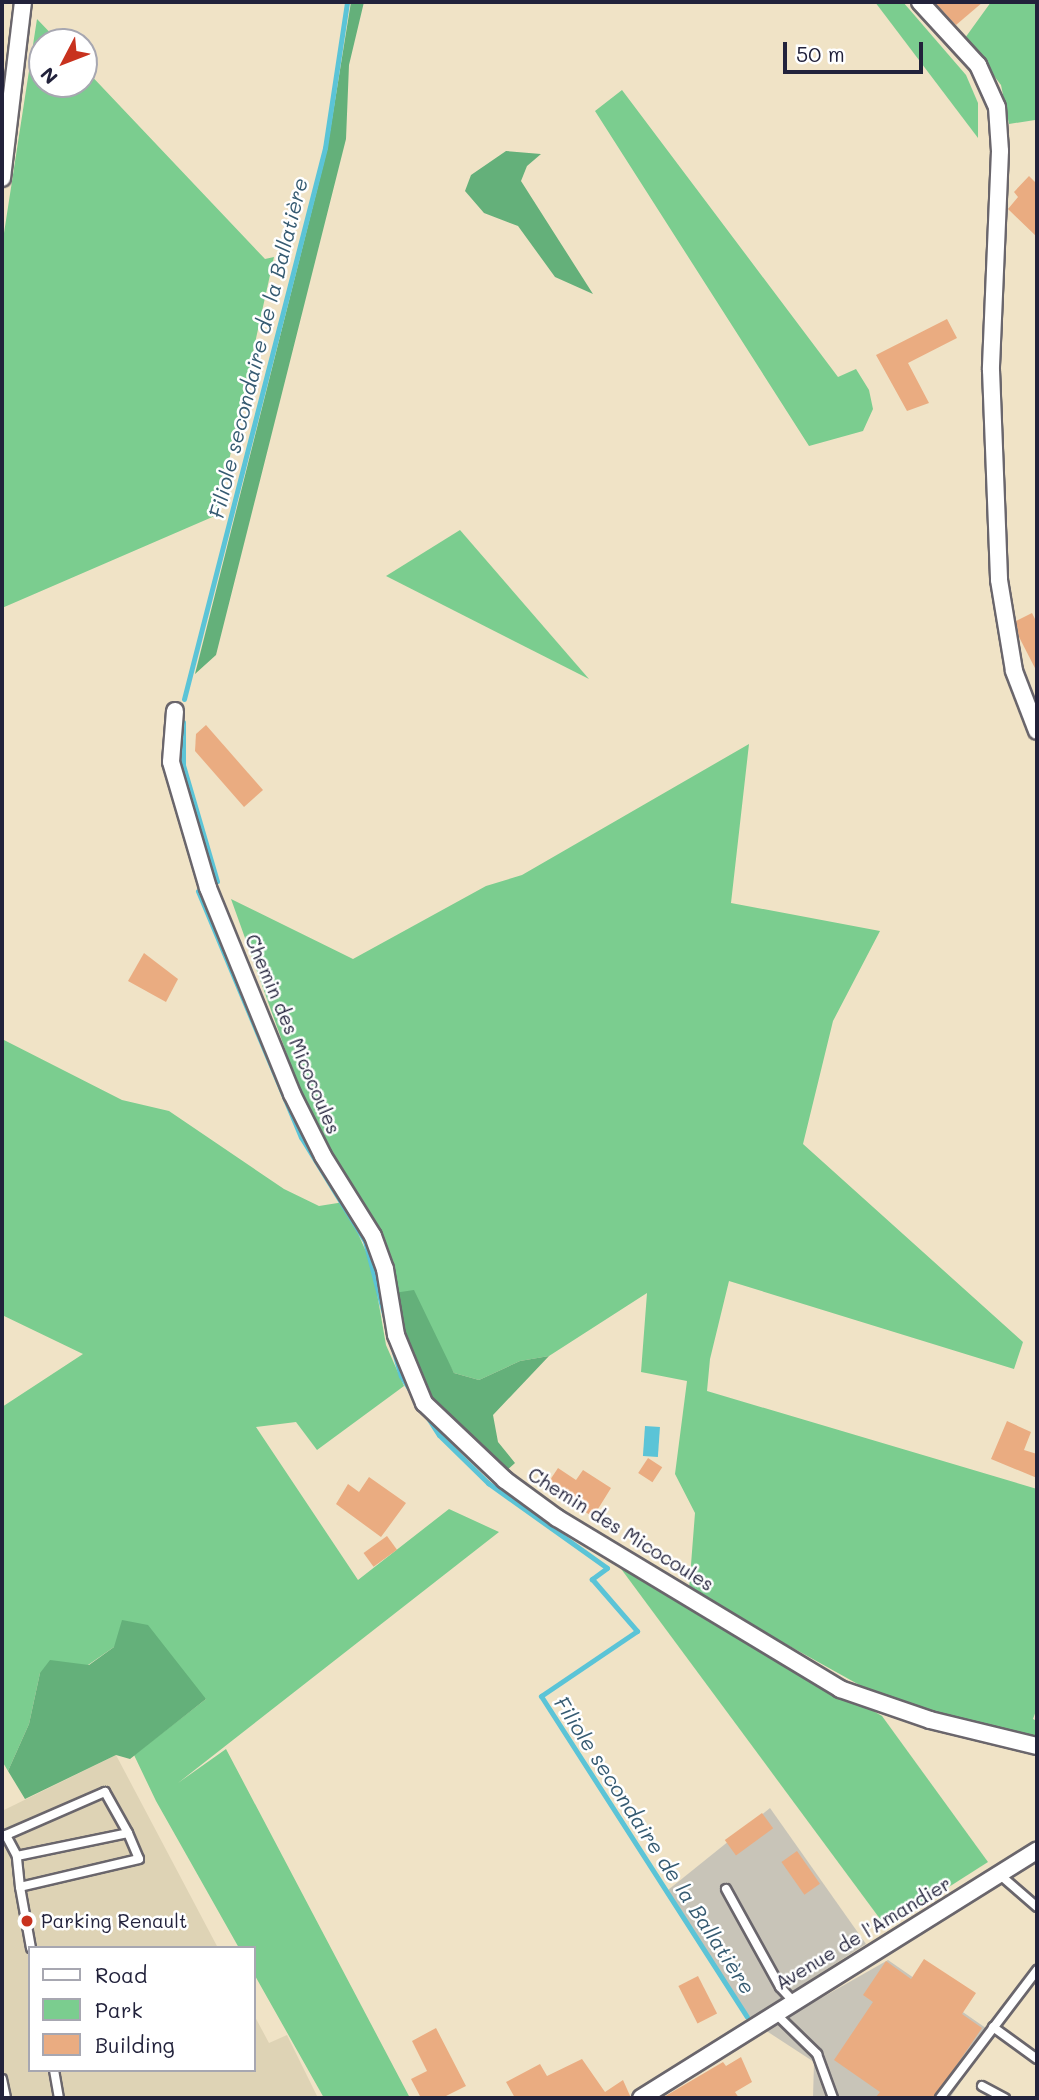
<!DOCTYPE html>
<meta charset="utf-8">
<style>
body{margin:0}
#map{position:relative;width:1039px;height:2100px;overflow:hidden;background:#f0e3c6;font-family:Mali,sans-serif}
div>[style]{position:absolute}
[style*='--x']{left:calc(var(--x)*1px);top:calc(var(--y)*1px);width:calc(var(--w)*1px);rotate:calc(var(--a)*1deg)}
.built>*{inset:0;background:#ded3b5}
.industrial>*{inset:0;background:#c8c4b8}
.green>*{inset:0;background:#7bcd8f}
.forest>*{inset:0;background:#64b07a}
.water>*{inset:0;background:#5bc4d7;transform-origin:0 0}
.stream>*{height:5px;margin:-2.5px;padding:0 2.5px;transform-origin:2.5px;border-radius:2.5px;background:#5bc4d7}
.building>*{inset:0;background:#eaac81;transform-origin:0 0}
.roads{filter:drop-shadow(2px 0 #6a666c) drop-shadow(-2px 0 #6a666c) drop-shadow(0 2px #6a666c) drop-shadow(0 -2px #6a666c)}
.lane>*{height:8px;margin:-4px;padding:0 4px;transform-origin:4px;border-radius:4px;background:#fff}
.street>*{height:16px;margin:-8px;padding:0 8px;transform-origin:8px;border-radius:8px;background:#fff}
.dots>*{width:19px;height:19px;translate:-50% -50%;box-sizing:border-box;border:4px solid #fff;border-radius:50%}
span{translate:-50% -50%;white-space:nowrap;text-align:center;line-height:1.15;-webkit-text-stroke:5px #fff;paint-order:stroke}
.street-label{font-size:19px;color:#22223b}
.poi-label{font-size:19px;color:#22223b}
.left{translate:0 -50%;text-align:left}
.water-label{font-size:21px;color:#365b72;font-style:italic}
.frame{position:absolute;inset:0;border:4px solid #22223b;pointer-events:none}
.legend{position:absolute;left:28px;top:1946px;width:228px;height:126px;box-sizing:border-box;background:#fff;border:2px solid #a7a7b1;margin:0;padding:9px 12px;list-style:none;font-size:21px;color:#22223b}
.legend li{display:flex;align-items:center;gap:14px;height:35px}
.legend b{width:35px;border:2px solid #a7a7b1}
.north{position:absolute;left:28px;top:28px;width:70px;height:70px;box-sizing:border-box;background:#fff;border:2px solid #a7a7b1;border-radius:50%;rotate:228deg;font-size:19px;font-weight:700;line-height:28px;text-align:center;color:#22223b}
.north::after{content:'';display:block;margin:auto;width:24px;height:32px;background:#c8321e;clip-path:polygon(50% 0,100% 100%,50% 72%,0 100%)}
.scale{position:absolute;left:783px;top:42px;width:140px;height:32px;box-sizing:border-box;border:4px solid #22223b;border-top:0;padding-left:9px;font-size:21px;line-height:24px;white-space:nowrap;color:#22223b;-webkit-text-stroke:5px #fff;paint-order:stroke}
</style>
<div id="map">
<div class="built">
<i style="clip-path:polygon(116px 1755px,218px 1948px,30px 1948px,30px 2070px,254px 2070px,254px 2015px,269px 2043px,287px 2035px,318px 2098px,2px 2098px,2px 1811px)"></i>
</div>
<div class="industrial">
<i style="clip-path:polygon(770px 1808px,866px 1944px,749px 2019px,668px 1890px)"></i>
<i style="clip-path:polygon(888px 1960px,993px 2033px,950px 2098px,813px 2098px,814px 2062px,765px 2030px)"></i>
</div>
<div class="green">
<i style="clip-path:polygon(875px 2px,903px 2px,966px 75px,978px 103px,978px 138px)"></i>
<i style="clip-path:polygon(991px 2px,1037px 2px,1037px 124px,1035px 120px,1009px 124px,1001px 85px,965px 38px)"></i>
<i style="clip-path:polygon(37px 19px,59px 42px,42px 42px,42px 84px,84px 84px,84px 68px,265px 259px,274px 257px,217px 515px,2px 608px,2px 246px)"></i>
<i style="clip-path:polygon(622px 90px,838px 377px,856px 369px,869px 390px,873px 409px,863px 431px,809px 446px,595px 111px)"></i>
<i style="clip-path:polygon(460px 530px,589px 679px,386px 576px)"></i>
<i style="clip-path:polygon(749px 744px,731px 903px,880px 931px,833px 1021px,803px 1144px,1023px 1342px,1014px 1369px,729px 1281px,710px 1359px,707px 1391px,1037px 1489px,1037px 1708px,1033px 1719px,1037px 1721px,1037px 1741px,890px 1702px,689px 1590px,695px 1513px,675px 1474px,687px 1381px,641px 1372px,647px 1293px,549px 1356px,520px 1361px,479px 1380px,454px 1373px,436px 1341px,394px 1293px,312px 1124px,231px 899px,353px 959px,486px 886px,522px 875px)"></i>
<i style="clip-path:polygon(2px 1039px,122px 1100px,169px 1111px,284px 1189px,319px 1206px,344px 1202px,372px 1265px,386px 1345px,404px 1386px,317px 1450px,296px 1422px,256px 1427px,358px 1580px,449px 1509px,499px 1532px,178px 1783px,226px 1749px,410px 2098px,324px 2098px,254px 1974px,254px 1948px,239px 1948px,156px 1801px,134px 1755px,206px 1699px,114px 1647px,88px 1665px,40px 1673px,29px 1724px,8px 1771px,2px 1761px,2px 1407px,83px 1354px,2px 1315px)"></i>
<i style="clip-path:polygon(616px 1562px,882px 1716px,988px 1862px,886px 1927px)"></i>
</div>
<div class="forest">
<i style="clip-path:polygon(351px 2px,364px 2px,349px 65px,346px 139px,216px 655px,195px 674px,327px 150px)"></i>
<i style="clip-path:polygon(506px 151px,541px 154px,527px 166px,521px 181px,593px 294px,555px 277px,518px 226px,484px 213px,465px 191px,471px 175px)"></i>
<i style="clip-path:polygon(414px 1290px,454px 1373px,479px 1380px,520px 1361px,549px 1356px,493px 1415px,498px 1442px,515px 1463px,504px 1473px,450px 1422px,427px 1390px,405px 1337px,394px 1293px)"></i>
<i style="clip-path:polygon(122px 1620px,148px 1625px,206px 1699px,130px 1759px,116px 1755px,25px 1799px,8px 1771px,29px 1724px,40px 1673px,50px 1660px,89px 1665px,114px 1647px)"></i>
</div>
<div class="water">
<i style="left:645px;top:1426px;width:15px;height:30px;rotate:4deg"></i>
</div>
<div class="stream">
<i style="--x:184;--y:699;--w:569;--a:-75.65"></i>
<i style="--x:325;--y:148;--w:148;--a:-81.4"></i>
<i style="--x:183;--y:722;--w:43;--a:90"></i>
<i style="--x:183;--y:765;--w:121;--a:73.7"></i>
<i style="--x:198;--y:891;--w:267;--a:67.3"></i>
<i style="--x:301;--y:1137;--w:122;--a:58.4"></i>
<i style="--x:365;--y:1241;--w:91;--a:75.4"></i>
<i style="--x:392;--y:1345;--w:32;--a:74"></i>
<i style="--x:401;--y:1376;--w:70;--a:57.2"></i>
<i style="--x:439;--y:1435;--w:69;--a:44.4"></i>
<i style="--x:488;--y:1483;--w:146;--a:35.5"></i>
<i style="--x:607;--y:1568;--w:19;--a:144"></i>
<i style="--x:592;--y:1579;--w:69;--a:49.1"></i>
<i style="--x:637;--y:1631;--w:116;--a:145.9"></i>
<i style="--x:541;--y:1696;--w:381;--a:57.3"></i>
</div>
<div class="building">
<i style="clip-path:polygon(934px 2px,983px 2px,956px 25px)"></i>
<i style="clip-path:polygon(1029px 176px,1037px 184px,1037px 237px,1008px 209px,1018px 197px,1014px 192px)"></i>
<i style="clip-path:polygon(947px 319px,957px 338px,908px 363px,929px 403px,907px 411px,876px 355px)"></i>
<i style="clip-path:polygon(1032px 613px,1037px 623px,1037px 672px,1019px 637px,1016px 621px)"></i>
<i style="clip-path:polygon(206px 725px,263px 790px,244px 807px,195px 751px,196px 734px)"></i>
<i style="clip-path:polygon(144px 953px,178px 979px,166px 1002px,128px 981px)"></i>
<i style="clip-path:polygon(1007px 1421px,1031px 1432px,1024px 1450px,1037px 1454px,1037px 1478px,991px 1459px)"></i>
<i style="left:648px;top:1458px;width:17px;height:18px;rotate:33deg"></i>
<i style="clip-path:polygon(558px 1468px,576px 1480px,583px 1470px,611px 1488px,593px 1517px,546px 1486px)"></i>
<i style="clip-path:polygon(369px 1477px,406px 1503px,381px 1537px,336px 1504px,348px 1484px,359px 1492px)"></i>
<i style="left:387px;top:1536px;width:17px;height:29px;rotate:54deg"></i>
<i style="left:762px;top:1813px;width:19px;height:46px;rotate:54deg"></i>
<i style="left:797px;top:1851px;width:40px;height:19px;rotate:55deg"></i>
<i style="clip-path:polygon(924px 1959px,976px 1993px,962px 2014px,982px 2028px,934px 2098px,875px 2098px,880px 2092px,834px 2060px,873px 2002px,863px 1995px,886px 1961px,911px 1979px)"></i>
<i style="left:698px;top:1976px;width:42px;height:22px;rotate:63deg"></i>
<i style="clip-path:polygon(436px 2028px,466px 2086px,442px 2098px,421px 2098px,411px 2079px,427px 2071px,412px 2041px)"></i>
<i style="clip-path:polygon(741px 2057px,752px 2082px,735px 2092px,739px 2098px,662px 2098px,723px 2062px,726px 2066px)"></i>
<i style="clip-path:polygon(582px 2059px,605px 2092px,623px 2080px,631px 2098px,515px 2098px,506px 2082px,540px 2064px,547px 2076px)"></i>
</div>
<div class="roads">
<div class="lane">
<i style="--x:17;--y:1856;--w:24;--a:-118"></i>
<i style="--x:6;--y:1835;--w:108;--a:-23.5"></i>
<i style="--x:105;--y:1792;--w:47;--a:60.7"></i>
<i style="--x:999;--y:1874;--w:50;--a:41"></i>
<i style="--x:20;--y:1887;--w:31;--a:-96"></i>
<i style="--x:17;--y:1856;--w:113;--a:-11.7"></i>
<i style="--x:128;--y:1833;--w:28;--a:67"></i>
<i style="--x:139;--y:1859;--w:122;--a:166.8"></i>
<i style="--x:20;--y:1887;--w:62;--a:79.8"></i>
<i style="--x:726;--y:1889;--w:112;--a:61.1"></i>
<i style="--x:780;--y:1987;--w:19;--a:47"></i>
<i style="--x:775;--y:2013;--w:59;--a:44.3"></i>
<i style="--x:817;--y:2054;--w:47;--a:70"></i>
<i style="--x:993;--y:2027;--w:54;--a:36"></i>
<i style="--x:54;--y:2070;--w:28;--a:80"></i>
<i style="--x:2;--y:2079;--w:19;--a:78"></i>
<i style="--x:982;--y:2086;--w:26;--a:28"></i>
<i style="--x:940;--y:2098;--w:161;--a:-52.8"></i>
</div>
<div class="street">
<i style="--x:920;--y:2;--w:86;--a:47.4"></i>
<i style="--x:978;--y:65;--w:46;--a:65.7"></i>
<i style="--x:997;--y:107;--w:44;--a:86.1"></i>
<i style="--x:1000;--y:151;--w:219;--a:92.4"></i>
<i style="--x:991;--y:370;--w:210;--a:87.8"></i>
<i style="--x:999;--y:580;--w:92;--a:80.6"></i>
<i style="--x:1014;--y:671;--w:64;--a:69"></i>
<i style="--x:2;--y:178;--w:177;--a:-83.2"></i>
<i style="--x:175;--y:711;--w:51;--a:94.5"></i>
<i style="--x:171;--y:762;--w:131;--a:73.6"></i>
<i style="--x:208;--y:888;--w:222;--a:67.8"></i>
<i style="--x:292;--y:1094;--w:69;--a:63.4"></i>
<i style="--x:323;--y:1156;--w:94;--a:58"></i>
<i style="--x:373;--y:1236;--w:35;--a:70"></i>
<i style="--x:385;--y:1269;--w:67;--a:80.5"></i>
<i style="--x:396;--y:1335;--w:74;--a:67.6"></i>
<i style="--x:424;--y:1403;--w:112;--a:43.5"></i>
<i style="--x:505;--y:1480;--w:64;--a:36.2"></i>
<i style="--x:557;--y:1518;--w:331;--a:31.1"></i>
<i style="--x:840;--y:1689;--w:95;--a:19"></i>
<i style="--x:930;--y:1720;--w:110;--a:13.7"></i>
<i style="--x:641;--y:2098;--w:467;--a:-32"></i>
</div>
</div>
<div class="dots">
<i style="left:27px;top:1921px;background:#c8321e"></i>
</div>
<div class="street-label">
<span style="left:293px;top:1034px;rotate:67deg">Chemin des Micocoules</span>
<span style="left:621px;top:1529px;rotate:32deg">Chemin des Micocoules</span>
<span style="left:863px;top:1933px;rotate:-31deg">Avenue de l'Amandier</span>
</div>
<div class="poi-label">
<span class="left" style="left:41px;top:1921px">Parking Renault</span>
</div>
<div class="water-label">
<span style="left:258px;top:348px;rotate:-76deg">Filiole secondaire de la Ballatière</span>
<span style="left:655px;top:1845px;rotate:57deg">Filiole secondaire de la Ballatière</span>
</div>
<div class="frame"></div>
<ul class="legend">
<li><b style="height:9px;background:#fff"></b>Road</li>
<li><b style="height:19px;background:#7bcd8f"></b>Park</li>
<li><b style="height:19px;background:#eaac81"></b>Building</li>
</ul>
<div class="north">N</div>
<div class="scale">50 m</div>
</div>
